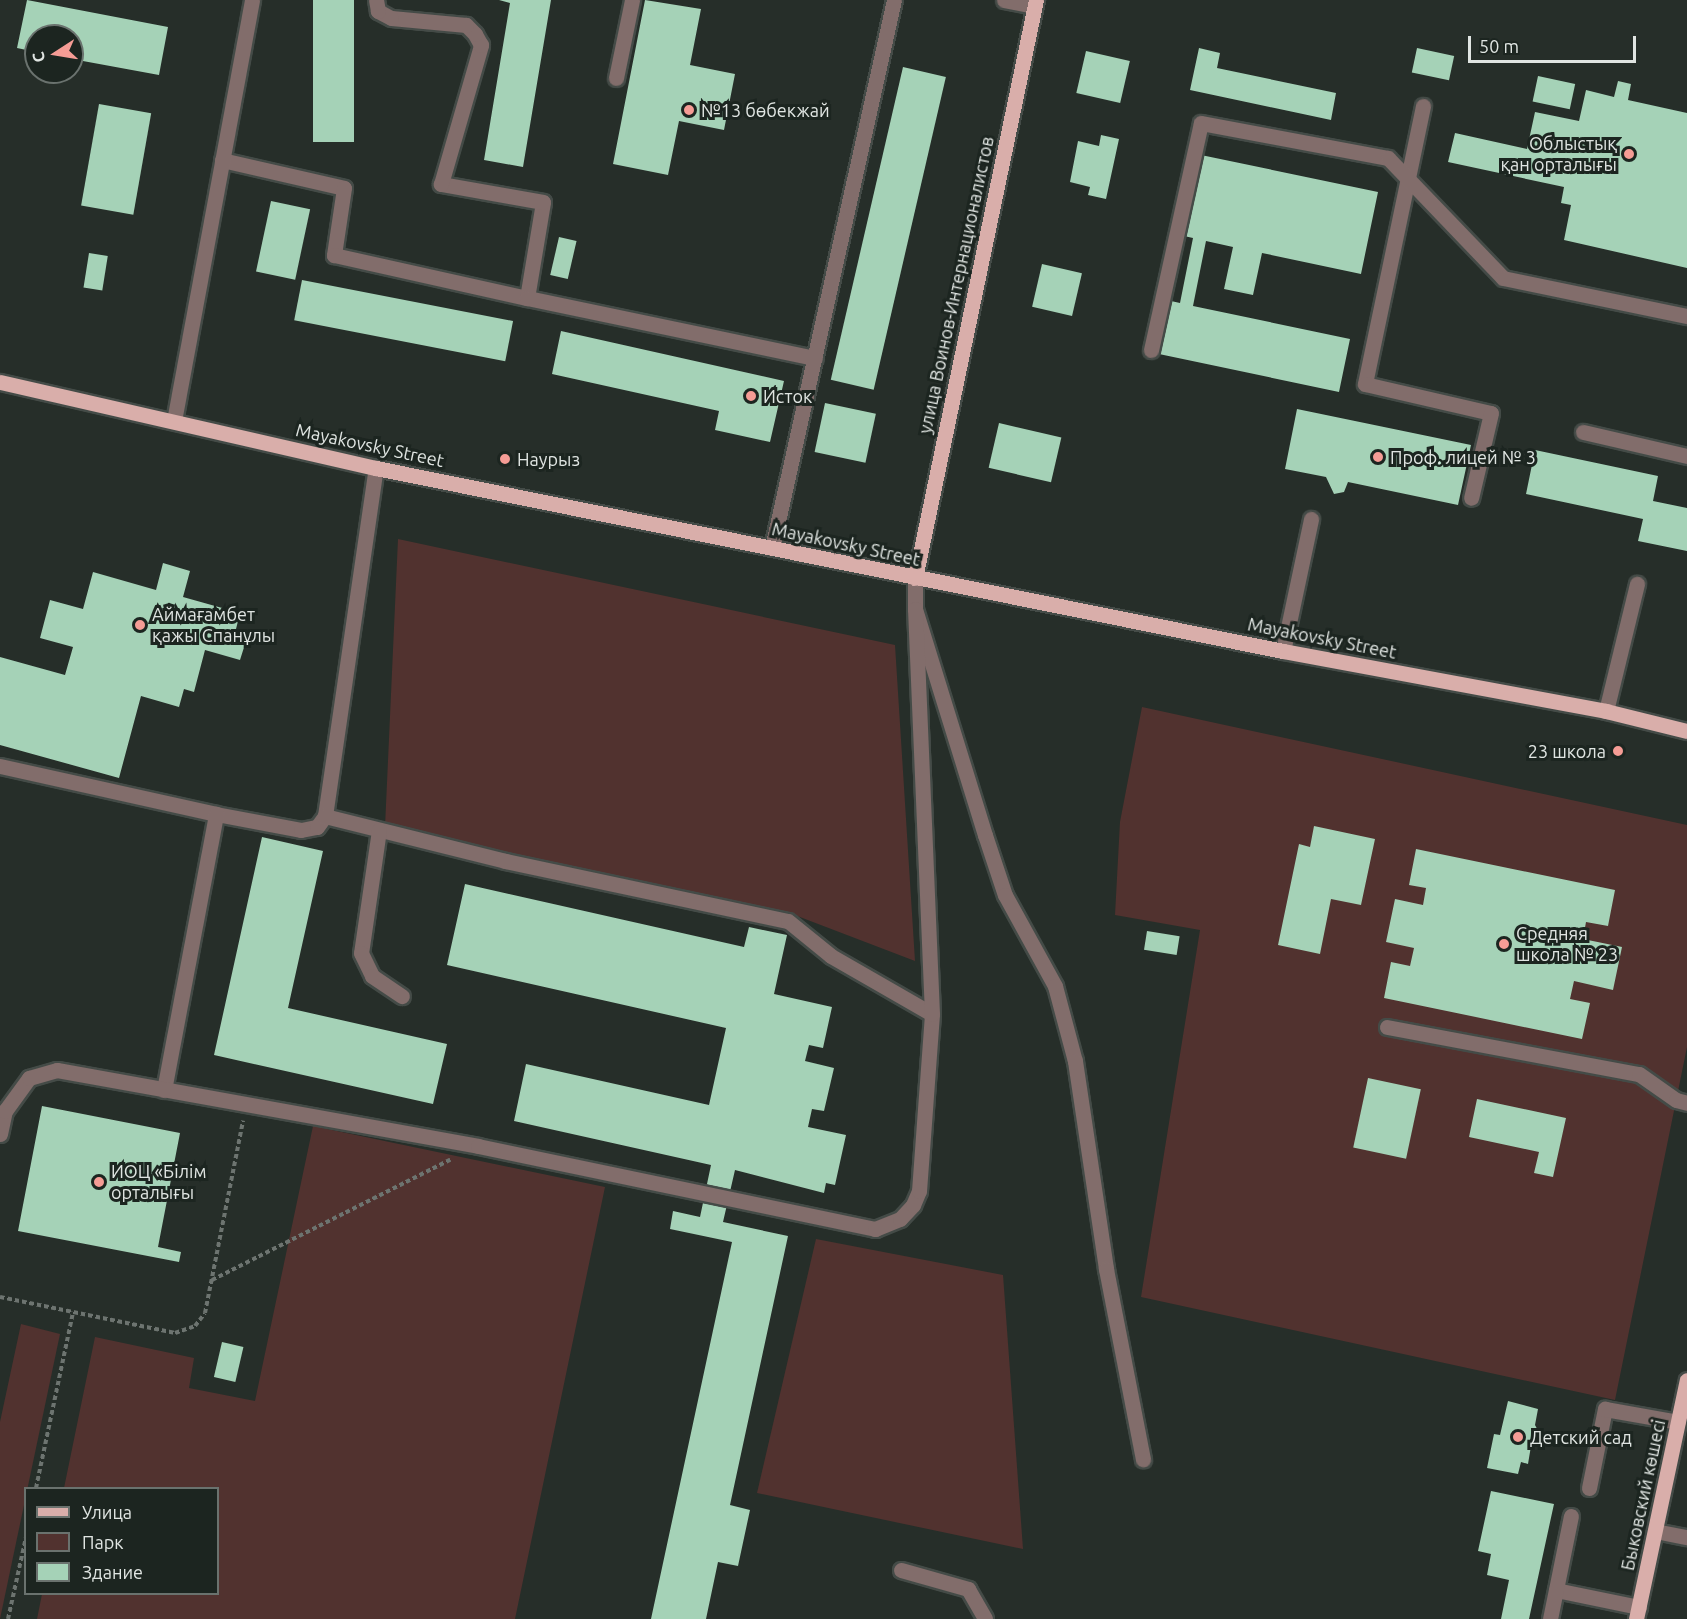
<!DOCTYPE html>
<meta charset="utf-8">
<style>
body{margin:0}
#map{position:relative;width:1687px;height:1619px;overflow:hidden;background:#262e29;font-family:Ubuntu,sans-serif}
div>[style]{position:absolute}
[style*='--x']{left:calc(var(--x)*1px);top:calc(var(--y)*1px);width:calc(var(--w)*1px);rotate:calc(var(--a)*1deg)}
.green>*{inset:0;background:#51322f}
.building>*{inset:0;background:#a5d2b7;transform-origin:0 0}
.path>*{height:4px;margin-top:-2px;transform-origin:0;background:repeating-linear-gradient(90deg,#6d7470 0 4.5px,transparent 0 7.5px)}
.roads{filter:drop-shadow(2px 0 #444b47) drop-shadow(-2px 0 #444b47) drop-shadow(0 2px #444b47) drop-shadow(0 -2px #444b47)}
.minor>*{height:15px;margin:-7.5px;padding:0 7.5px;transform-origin:7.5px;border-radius:7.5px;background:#826d6b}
.major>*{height:15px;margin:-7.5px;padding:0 7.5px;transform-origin:7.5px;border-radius:7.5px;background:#d9aeaa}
.dots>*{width:16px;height:16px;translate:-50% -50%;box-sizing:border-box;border:3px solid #1c2520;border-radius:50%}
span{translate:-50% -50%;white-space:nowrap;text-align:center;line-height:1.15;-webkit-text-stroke:6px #1c2520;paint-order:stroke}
.poi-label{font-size:18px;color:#e0e5e2}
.left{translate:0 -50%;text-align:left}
.right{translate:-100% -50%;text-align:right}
.street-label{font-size:18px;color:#e0e5e2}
.legend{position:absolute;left:24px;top:1487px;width:195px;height:108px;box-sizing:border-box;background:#1c2520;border:2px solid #6a726e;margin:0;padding:8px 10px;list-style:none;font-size:18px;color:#e0e5e2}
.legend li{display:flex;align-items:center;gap:12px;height:30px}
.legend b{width:30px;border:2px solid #6a726e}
.north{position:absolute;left:24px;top:24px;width:60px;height:60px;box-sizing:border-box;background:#1c2520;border:2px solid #6a726e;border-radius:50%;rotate:258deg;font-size:16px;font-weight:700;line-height:24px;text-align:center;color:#e0e5e2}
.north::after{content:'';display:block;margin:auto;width:21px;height:27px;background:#f59c95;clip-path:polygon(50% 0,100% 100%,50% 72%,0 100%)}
.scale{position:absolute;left:1468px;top:36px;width:168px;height:27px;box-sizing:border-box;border:3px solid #e0e5e2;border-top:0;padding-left:8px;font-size:18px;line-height:21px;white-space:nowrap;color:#e0e5e2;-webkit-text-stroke:4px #1c2520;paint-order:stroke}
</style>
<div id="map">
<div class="green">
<i style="clip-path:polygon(398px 539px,895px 645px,915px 961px,792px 914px,385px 827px)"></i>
<i style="clip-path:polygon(1142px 707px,1687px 825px,1687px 1047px,1615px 1400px,1141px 1297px,1200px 930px,1115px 915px,1120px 822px)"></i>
<i style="clip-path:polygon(313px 1126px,605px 1187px,515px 1619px,37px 1619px,42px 1594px,218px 1594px,218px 1488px,64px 1488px,95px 1337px,194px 1358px,189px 1388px,255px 1401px)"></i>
<i style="clip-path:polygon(816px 1239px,1003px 1275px,1023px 1549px,757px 1493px)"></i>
<i style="clip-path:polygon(21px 1324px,60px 1334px,0 1619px,0 1422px)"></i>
</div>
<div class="building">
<i style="clip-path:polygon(27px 0,168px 27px,159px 75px,72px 59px,72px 36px,36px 36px,36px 52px,17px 48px)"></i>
<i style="left:313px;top:0;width:41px;height:142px"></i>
<i style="clip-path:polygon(499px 0,551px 0,523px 167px,484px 160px,510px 3px)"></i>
<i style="clip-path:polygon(645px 0,701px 9px,690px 65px,735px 74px,724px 130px,679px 121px,668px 175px,613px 164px)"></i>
<i style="clip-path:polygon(1199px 48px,1220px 53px,1217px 68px,1336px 93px,1331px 120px,1190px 90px)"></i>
<i style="left:1417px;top:48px;width:38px;height:25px;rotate:12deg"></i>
<i style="left:1086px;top:51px;width:45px;height:43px;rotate:13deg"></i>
<i style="left:903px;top:67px;width:44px;height:321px;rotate:13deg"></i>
<i style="left:1538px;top:76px;width:38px;height:26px;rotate:12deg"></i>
<i style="clip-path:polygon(1618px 81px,1631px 84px,1628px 100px,1687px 113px,1687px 268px,1564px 240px,1571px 205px,1561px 203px,1564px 187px,1448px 162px,1455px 133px,1527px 149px,1535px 112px,1579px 121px,1586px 90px,1614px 97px)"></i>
<i style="left:99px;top:104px;width:53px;height:103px;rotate:10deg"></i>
<i style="clip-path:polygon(1101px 135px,1119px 139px,1106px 199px,1088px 195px,1090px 187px,1070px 182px,1078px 141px,1099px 146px)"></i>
<i style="clip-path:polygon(1201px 155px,1378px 192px,1361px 274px,1262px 253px,1253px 295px,1224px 289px,1233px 247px,1206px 241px,1193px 306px,1350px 339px,1339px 392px,1159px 354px,1171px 301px,1180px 303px,1193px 238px,1184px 236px)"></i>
<i style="left:271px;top:201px;width:40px;height:72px;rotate:12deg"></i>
<i style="left:559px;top:237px;width:18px;height:39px;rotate:13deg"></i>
<i style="left:89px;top:253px;width:19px;height:35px;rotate:9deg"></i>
<i style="left:1042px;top:264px;width:41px;height:44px;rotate:13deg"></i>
<i style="left:302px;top:280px;width:215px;height:41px;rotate:11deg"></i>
<i style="clip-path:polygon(561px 331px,784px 381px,770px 442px,715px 430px,719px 411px,552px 374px)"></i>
<i style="left:825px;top:403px;width:52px;height:50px;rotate:12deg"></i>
<i style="clip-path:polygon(1297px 409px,1471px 445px,1458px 505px,1348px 482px,1344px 492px,1334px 494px,1326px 477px,1285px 469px)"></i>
<i style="left:999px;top:423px;width:64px;height:46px;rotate:13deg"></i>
<i style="clip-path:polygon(1535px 450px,1658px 476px,1653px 501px,1687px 508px,1687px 551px,1638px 541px,1643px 519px,1526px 494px)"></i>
<i style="clip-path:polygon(163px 563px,190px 571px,183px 597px,240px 613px,234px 637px,246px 641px,240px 660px,205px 650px,194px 692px,184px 689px,179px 707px,141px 696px,119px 778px,0 745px,0 657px,65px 675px,73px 647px,40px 638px,50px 600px,83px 609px,93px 572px,156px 590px)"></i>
<i style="clip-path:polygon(1314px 826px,1375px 839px,1361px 905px,1331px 899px,1320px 954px,1278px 945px,1299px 844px,1310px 847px)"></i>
<i style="clip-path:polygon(262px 837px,323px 851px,288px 1008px,447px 1044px,433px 1104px,214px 1055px)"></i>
<i style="clip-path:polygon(1416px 849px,1615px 890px,1608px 926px,1586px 922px,1583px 939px,1622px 947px,1613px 990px,1574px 981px,1570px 999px,1590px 1003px,1582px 1039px,1384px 998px,1391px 962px,1410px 966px,1414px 948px,1386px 942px,1395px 899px,1423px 905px,1426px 888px,1409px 885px)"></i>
<i style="clip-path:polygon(465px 884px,744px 947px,749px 927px,787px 935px,774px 994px,832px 1007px,823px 1048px,809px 1045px,805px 1061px,834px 1068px,824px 1111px,812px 1109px,808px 1127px,846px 1135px,835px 1185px,826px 1183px,824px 1193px,735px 1170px,723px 1222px,788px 1236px,730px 1505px,750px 1510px,738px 1566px,718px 1562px,706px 1619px,651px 1619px,732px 1242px,670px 1229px,673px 1211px,700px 1217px,711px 1165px,514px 1121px,526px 1064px,709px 1105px,726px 1028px,447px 965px)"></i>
<i style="left:1147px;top:931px;width:33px;height:19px;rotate:9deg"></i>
<i style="left:1368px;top:1078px;width:54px;height:71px;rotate:12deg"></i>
<i style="clip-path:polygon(1477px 1099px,1566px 1118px,1553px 1177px,1534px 1173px,1539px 1152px,1469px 1137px)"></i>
<i style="clip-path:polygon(42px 1106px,180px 1133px,158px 1247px,181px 1252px,179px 1262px,18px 1231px)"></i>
<i style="left:222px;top:1342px;width:22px;height:36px;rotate:13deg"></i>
<i style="clip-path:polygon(1508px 1401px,1538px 1409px,1535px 1425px,1542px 1438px,1531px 1446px,1528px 1464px,1521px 1462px,1518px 1474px,1487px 1468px,1494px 1434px,1500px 1435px)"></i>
<i style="clip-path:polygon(1491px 1491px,1554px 1504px,1529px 1619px,1501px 1619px,1509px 1580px,1487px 1575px,1491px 1554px,1478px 1551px)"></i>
</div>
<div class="path">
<i style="--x:212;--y:1280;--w:267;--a:-26.8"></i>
<i style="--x:0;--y:1297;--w:179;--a:11.6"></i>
<i style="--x:175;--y:1333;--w:21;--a:-19"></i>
<i style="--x:195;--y:1326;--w:16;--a:-52"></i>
<i style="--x:205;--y:1313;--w:196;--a:-78.8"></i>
<i style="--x:36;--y:1488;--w:180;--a:-78.1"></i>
<i style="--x:8;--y:1619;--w:84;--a:-77.6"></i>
</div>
<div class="roads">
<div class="minor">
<i style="--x:1004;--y:0;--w:31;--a:11"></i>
<i style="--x:616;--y:78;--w:80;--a:-78.4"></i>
<i style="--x:1423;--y:106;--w:284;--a:101.8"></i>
<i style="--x:1365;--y:384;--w:129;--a:13"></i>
<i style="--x:1491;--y:413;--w:87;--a:103.2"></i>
<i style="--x:222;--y:160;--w:125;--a:12.9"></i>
<i style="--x:344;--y:188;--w:68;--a:98.5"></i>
<i style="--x:334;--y:255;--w:198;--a:12.6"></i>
<i style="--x:527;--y:298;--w:97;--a:-80.5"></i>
<i style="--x:543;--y:202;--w:104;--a:-170"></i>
<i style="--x:441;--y:184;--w:145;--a:-73.9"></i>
<i style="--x:481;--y:45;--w:13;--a:-119"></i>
<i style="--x:475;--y:34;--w:13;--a:-135"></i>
<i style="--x:466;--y:25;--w:75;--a:-174.7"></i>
<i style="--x:391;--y:18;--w:15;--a:-152"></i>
<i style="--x:378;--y:11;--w:11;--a:-100"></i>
<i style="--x:527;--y:298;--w:294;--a:11.8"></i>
<i style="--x:1151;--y:350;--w:232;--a:-77.6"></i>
<i style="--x:1201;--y:123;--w:190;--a:10.6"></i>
<i style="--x:1388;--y:158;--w:166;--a:46.2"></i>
<i style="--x:1503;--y:278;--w:188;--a:11.7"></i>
<i style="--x:174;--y:421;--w:428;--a:-79.5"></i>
<i style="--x:1583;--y:432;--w:107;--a:13"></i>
<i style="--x:772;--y:548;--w:561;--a:-77.45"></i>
<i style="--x:915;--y:578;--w:31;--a:90"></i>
<i style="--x:915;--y:609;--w:237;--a:72.8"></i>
<i style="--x:985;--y:835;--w:63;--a:71.6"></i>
<i style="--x:1005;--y:895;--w:104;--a:61.2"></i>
<i style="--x:1055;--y:986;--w:78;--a:75.1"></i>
<i style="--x:1075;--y:1061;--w:210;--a:81.5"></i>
<i style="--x:1106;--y:1269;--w:194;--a:79"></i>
<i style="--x:1283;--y:651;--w:135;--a:-78"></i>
<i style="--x:1606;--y:711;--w:131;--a:-76.3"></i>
<i style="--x:0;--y:766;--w:221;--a:12.5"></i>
<i style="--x:216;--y:814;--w:86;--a:10.7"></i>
<i style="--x:301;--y:830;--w:16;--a:-11"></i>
<i style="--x:317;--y:827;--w:14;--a:-54"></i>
<i style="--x:325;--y:816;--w:352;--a:-81.7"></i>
<i style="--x:325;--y:816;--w:186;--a:14"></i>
<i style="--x:505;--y:861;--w:289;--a:12"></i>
<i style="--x:788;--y:921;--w:55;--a:39.1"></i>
<i style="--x:831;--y:956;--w:116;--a:29.9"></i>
<i style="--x:379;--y:830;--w:124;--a:98.3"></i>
<i style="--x:361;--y:953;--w:25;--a:64"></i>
<i style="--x:372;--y:976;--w:36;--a:34"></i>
<i style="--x:1387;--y:1027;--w:256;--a:10.6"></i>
<i style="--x:1639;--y:1074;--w:45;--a:35.1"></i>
<i style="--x:1676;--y:1100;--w:11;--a:15"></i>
<i style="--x:164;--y:1090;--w:281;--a:-79.3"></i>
<i style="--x:0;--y:1134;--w:24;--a:-78"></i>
<i style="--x:5;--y:1111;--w:41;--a:-54"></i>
<i style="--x:29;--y:1078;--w:29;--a:-16"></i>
<i style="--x:57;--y:1070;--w:428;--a:10.2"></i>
<i style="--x:478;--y:1146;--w:406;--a:11.8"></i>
<i style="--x:875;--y:1229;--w:27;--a:-22"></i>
<i style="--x:900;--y:1219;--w:19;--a:-47"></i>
<i style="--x:913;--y:1205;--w:15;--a:-67"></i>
<i style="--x:919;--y:1191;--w:177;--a:-85.8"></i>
<i style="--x:932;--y:1014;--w:405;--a:-92.4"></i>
<i style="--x:1589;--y:1488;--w:81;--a:-78.6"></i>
<i style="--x:1605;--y:1409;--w:74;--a:10.1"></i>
<i style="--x:1655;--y:1531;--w:33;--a:11"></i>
<i style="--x:901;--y:1570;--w:70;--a:15.8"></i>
<i style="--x:968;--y:1589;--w:34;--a:60"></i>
<i style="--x:1556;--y:1590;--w:85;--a:11.6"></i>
<i style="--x:1550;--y:1619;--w:105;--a:-78.5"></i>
</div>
<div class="major">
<i style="--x:0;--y:382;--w:386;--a:12.9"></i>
<i style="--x:376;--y:468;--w:925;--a:11.41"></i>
<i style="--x:1283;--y:651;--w:329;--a:10.5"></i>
<i style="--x:1606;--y:711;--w:83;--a:13.9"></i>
<i style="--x:915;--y:578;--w:591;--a:-78.18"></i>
<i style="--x:1636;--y:1619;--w:244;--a:-78"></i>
</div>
</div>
<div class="dots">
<i style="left:689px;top:110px;background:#f59c95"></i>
<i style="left:1629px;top:154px;background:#f59c95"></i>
<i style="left:751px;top:396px;background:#f59c95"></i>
<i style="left:1378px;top:457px;background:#f59c95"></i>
<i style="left:505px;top:459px;background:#f59c95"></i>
<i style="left:140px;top:625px;background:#f59c95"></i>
<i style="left:1618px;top:751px;background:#f59c95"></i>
<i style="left:1504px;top:944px;background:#f59c95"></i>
<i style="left:99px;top:1182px;background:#f59c95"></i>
<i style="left:1518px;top:1437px;background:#f59c95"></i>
</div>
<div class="poi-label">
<span class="left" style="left:701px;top:110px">№13 бөбекжай</span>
<span class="right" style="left:1617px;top:154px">Облыстық<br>қан орталығы</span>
<span class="left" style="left:763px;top:396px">Исток</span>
<span class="left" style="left:1390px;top:457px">Проф. лицей № 3</span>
<span class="left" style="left:517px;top:459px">Наурыз</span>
<span class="left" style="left:152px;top:625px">Аймағамбет<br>қажы Спанұлы</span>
<span class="right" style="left:1606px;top:751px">23 школа</span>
<span class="left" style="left:1516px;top:944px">Средняя<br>школа № 23</span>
<span class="left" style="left:111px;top:1182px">ИОЦ «Білім<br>орталығы</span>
<span class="left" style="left:1530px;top:1437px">Детский сад</span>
</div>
<div class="street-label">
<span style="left:956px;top:285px;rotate:-78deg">улица Воинов-Интернационалистов</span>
<span style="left:370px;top:445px;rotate:12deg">Mayakovsky Street</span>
<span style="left:846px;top:544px;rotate:12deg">Mayakovsky Street</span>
<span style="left:1322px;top:638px;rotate:11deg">Mayakovsky Street</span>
<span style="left:1643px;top:1495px;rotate:-78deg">Быковский көшесі</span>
</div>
<ul class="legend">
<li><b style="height:8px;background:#d9aeaa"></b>Улица</li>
<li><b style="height:16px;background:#51322f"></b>Парк</li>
<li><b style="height:16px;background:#a5d2b7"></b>Здание</li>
</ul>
<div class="north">С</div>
<div class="scale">50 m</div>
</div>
